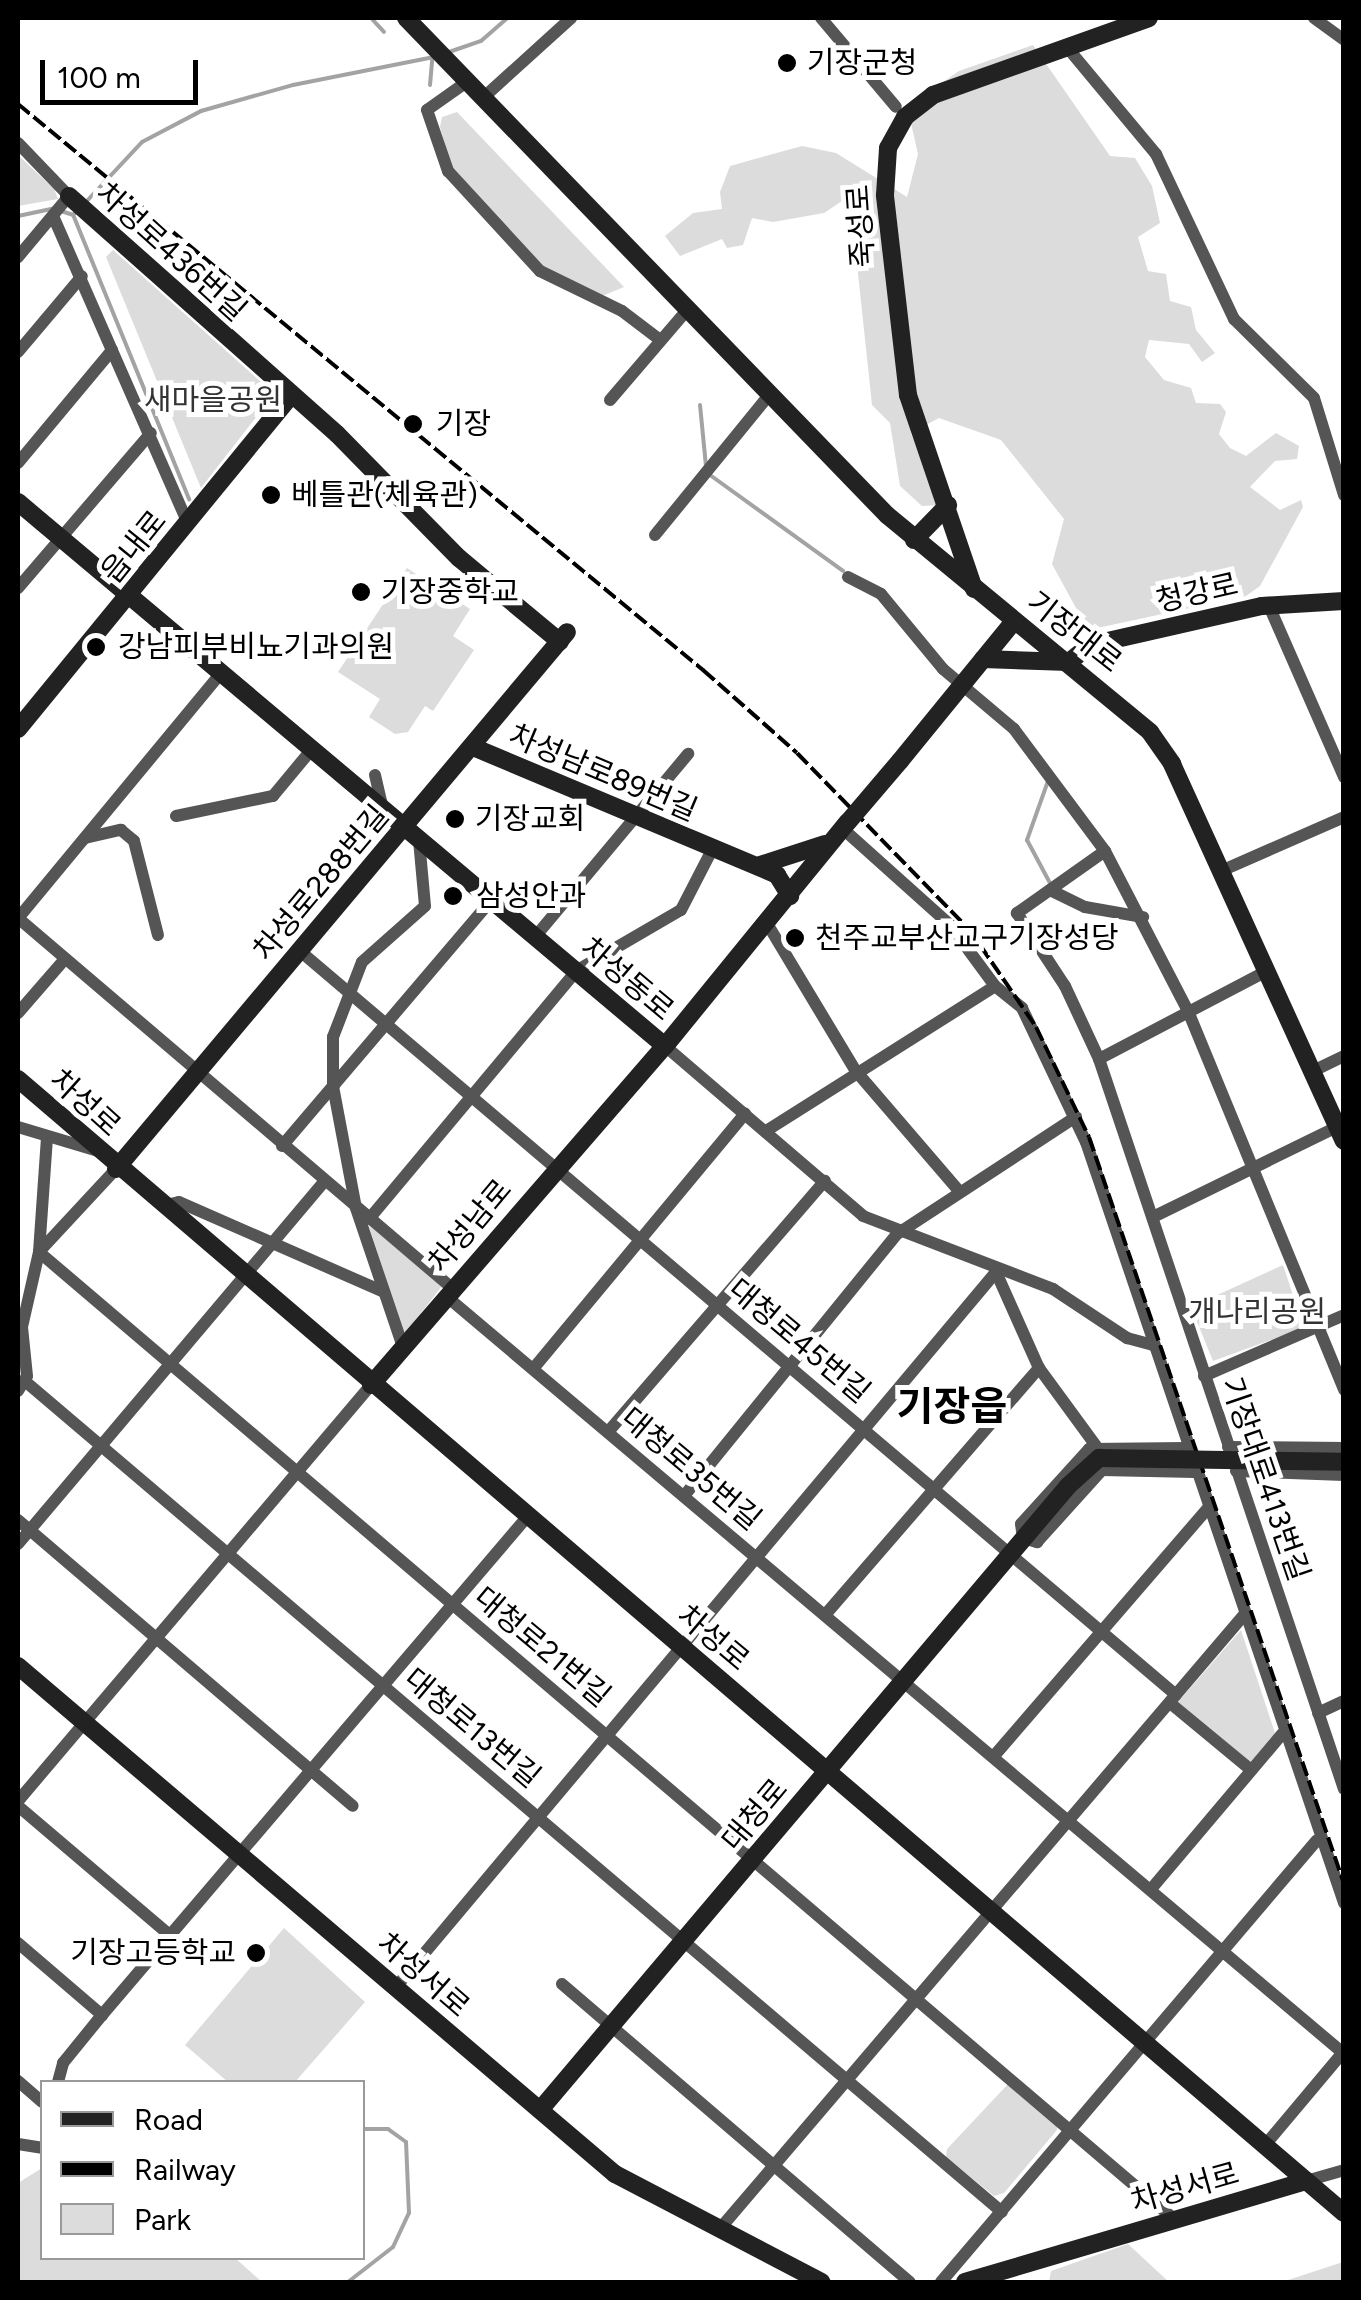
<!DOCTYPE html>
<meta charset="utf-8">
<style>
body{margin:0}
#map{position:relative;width:1361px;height:2300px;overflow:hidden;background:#fff;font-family:Figtree,"Noto Sans KR",sans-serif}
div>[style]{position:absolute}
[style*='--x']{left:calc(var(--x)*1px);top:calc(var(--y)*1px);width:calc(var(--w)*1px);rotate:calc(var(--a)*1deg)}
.green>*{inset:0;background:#dcdcdc}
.stream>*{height:4px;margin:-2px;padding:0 2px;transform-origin:2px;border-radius:2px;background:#a3a3a3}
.street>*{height:12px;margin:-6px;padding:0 6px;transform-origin:6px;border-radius:6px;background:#555}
.secondary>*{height:18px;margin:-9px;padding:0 9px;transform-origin:9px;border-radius:9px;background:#222}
.rail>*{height:4px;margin-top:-2px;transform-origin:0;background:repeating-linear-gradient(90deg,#000 0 15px,transparent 0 20px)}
.secondary-bridge>*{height:18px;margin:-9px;padding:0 9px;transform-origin:9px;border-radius:9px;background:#222}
.dots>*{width:28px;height:28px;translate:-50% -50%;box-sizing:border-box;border:5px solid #fff;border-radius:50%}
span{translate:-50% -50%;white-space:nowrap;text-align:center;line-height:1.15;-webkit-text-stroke:10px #fff;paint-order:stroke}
.poi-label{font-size:30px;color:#000}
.left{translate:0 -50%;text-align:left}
.right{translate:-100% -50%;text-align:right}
.street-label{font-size:30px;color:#000}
.park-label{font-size:30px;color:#333}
.district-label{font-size:40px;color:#000;font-weight:700}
.frame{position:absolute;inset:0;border:20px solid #000;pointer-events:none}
.legend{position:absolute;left:40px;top:2080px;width:325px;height:180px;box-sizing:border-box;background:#fff;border:2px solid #999;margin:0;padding:12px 18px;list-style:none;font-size:30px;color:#000}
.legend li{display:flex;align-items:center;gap:20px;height:50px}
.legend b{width:50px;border:2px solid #999}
.scale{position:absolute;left:40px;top:60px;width:158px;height:45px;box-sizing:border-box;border:5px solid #000;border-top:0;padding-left:12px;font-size:30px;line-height:35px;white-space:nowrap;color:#000;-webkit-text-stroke:8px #fff;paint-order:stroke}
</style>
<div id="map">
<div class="green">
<i style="clip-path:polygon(1033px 45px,1110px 156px,1135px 158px,1152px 186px,1160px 223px,1138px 237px,1148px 271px,1166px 274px,1170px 301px,1191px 307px,1196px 330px,1215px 353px,1202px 362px,1189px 344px,1149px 340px,1145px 357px,1164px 380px,1191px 388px,1196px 403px,1220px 404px,1226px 412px,1219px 434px,1230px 448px,1246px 456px,1276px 433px,1299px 446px,1297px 459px,1275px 461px,1250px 487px,1280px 510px,1301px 500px,1303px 507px,1260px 586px,1246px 596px,1088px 630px,1052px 564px,1064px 519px,1001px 440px,939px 418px,911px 433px,940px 505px,922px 506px,900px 486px,890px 423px,872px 405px,857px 264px,866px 243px,864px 219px,842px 201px,824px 213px,773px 222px,752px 218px,743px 245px,727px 248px,722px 239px,680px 256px,665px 236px,693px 213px,722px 209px,720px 192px,730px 166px,802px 146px,836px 153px,907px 197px,918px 154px,908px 110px,914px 102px,959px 71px)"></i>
<i style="clip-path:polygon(457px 112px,624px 287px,602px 296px,544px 267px,452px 169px,440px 127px,442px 117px)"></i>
<i style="clip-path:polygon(18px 155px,54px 189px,58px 199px,18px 206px)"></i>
<i style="clip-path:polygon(113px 250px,270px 390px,271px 398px,201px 488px,106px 257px)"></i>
<i style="clip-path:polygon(407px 568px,470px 609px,453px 636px,474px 650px,433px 711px,425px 706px,408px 732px,395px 734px,369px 717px,380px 699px,338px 672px)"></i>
<i style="clip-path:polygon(368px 1223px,442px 1286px,404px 1335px)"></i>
<i style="clip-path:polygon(1283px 1265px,1304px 1328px,1213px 1361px,1191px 1307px)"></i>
<i style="clip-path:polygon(1241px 1630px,1275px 1733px,1254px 1765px,1177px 1703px)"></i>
<i style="clip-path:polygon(284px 1928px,365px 2002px,295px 2082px,228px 2082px,185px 2045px)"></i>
<i style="clip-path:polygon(1009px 2083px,1057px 2122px,1057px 2130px,1004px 2193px,994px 2196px,946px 2157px,947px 2149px)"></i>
<i style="clip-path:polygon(42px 2168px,42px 2258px,235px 2258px,262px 2282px,18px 2282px,18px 2183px)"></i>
<i style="clip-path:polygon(1128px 2244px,1169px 2282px,1049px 2282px,1051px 2271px)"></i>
<i style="clip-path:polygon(1343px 2262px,1343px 2282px,1282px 2282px)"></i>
</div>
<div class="stream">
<i style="--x:371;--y:18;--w:19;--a:47"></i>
<i style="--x:449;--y:52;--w:34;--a:-19"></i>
<i style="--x:481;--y:41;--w:35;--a:-41"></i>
<i style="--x:430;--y:85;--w:25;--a:-85"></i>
<i style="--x:85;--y:203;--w:83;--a:-46.9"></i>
<i style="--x:142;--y:142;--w:67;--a:-27.7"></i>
<i style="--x:201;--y:111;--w:96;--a:-15.8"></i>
<i style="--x:293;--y:85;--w:145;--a:-11.2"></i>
<i style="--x:61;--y:211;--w:13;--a:18"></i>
<i style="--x:73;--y:215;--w:7;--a:-45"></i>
<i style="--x:18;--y:216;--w:35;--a:-12"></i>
<i style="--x:74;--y:217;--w:305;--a:67.8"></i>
<i style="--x:700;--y:405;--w:61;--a:84.4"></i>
<i style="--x:710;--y:475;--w:164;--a:35.8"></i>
<i style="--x:1048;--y:781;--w:63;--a:109.6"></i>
<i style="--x:1027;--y:840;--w:51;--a:61.9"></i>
<i style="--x:348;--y:2282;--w:57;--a:-37.9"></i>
<i style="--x:393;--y:2247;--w:38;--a:-65"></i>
<i style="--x:409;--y:2213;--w:71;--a:-92.4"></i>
<i style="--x:406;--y:2142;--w:22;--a:-144"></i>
<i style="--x:388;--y:2129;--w:24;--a:180"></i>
</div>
<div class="street">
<i style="--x:821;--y:18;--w:116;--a:49.9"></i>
<i style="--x:1314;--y:18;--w:37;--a:36"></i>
<i style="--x:1066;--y:46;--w:141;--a:50.2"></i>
<i style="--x:1156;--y:154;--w:183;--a:64.7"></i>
<i style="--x:1234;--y:319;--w:112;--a:44.6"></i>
<i style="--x:1314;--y:398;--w:102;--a:72.8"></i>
<i style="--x:468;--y:81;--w:50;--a:144.7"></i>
<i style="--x:427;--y:110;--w:65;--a:71"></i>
<i style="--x:448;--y:171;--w:136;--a:47.4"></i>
<i style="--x:540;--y:271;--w:91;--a:26"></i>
<i style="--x:622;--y:311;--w:48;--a:37.3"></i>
<i style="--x:484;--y:97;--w:118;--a:-42.2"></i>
<i style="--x:18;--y:143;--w:74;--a:46.1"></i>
<i style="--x:69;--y:196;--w:80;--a:129.9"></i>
<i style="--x:53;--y:216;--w:336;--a:66.3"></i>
<i style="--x:18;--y:352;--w:99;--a:-49.9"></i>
<i style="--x:610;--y:400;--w:120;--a:-49.4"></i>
<i style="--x:18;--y:463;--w:147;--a:-50.2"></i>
<i style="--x:655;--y:535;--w:182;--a:-50.8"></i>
<i style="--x:848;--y:577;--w:37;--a:27"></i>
<i style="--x:881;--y:594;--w:97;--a:50.4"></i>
<i style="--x:943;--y:669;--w:93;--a:40.2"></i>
<i style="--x:1014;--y:729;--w:152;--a:53.3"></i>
<i style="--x:1105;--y:851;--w:180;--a:62.6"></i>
<i style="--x:1188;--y:1011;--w:410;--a:67.6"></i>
<i style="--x:18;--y:588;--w:204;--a:-49.4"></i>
<i style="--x:1269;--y:606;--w:187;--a:66.3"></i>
<i style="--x:221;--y:673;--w:318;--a:129.6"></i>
<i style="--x:18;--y:918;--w:570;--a:40.45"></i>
<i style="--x:375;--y:775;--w:35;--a:77"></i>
<i style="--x:176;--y:816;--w:99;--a:-11.7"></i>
<i style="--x:273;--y:796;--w:61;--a:-50.3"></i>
<i style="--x:842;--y:828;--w:145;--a:41.9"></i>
<i style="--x:950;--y:925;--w:76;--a:53.6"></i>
<i style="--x:85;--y:838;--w:37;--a:-13"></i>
<i style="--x:121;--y:830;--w:17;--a:40"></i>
<i style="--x:134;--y:841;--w:97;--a:75.7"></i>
<i style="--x:1105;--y:851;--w:108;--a:144.8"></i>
<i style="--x:1017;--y:913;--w:87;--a:56.7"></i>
<i style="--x:1065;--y:986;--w:81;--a:65"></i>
<i style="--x:1099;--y:1059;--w:770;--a:71.45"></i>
<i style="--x:1221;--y:871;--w:134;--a:-23.7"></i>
<i style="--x:1050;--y:890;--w:39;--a:26"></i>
<i style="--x:1085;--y:907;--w:59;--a:9.8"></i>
<i style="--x:768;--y:925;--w:169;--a:59"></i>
<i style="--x:855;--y:1070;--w:160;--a:49.3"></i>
<i style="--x:535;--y:937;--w:239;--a:-50.1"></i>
<i style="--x:300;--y:951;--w:1149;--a:40.34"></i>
<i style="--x:995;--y:986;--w:35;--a:39"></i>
<i style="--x:1022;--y:1008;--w:148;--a:64.5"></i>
<i style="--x:1086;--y:1142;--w:804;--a:71.27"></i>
<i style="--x:18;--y:1013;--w:72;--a:-49"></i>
<i style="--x:665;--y:1046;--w:261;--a:40.6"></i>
<i style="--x:863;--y:1216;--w:204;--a:21"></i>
<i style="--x:1053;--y:1289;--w:89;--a:33.5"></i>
<i style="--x:1127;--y:1338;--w:27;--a:15"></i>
<i style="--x:1099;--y:1059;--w:187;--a:-27.7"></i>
<i style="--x:1311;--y:1072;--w:37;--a:-26"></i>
<i style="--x:18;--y:1127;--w:88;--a:16.6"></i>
<i style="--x:766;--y:1131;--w:271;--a:-32.3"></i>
<i style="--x:282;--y:1146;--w:323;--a:-49.6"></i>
<i style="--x:116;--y:1169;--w:113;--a:132.9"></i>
<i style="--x:39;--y:1252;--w:1492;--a:40.43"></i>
<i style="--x:163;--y:1206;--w:16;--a:-14"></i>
<i style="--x:179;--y:1202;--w:224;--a:23.7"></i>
<i style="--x:1153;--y:1217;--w:205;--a:-26.1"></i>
<i style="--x:369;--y:1219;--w:323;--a:-50.1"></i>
<i style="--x:576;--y:971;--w:121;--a:-30.2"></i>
<i style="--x:681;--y:910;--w:68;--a:-62.7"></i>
<i style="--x:996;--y:1272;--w:105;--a:65.9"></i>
<i style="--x:1039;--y:1368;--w:97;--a:53.8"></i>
<i style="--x:446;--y:1296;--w:1172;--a:40.16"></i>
<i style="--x:403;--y:1347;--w:147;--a:-108.7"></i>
<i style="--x:356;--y:1208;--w:124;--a:-100.7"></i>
<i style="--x:333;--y:1086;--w:49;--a:-90"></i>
<i style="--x:333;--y:1037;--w:80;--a:-68.9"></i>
<i style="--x:362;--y:962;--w:84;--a:-41.6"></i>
<i style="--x:425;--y:906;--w:66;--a:-95.2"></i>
<i style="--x:533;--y:1369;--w:332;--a:-50.3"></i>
<i style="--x:1204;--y:1376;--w:153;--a:-23.5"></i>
<i style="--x:26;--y:1382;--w:1281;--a:40.38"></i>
<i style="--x:18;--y:1391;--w:17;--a:-59"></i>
<i style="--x:27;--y:1376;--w:49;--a:-95.8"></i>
<i style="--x:22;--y:1327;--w:77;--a:-77.2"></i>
<i style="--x:39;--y:1252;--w:114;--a:-86"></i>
<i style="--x:608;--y:1432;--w:332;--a:-49.2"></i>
<i style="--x:1228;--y:1447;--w:116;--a:0.5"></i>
<i style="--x:1187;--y:1448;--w:98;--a:179.4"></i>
<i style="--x:1089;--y:1449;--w:101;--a:132.2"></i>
<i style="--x:1021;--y:1524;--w:14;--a:82"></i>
<i style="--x:1023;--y:1538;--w:15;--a:16"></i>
<i style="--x:1037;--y:1542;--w:97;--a:-47.9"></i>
<i style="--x:1102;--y:1470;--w:93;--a:1.2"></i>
<i style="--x:1236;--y:1471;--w:108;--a:2.1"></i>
<i style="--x:684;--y:1496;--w:338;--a:-50.9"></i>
<i style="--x:897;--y:1234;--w:214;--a:-33.2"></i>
<i style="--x:18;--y:1520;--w:440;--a:40.5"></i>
<i style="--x:18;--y:1544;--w:474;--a:-49.8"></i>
<i style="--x:825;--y:1615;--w:327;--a:-49.1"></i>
<i style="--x:1170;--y:1703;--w:105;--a:39.6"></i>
<i style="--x:1318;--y:1713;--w:29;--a:-25"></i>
<i style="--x:994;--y:1756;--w:328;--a:-49.2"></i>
<i style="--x:18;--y:1801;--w:546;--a:-49.68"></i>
<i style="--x:18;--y:1806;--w:202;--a:40.4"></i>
<i style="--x:1152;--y:1888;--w:202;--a:-49.8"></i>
<i style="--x:18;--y:1943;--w:111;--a:40.6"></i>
<i style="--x:562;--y:1984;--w:458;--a:40.6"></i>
<i style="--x:396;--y:1987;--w:933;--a:-50"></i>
<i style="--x:18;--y:2081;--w:32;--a:41"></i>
<i style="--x:58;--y:2082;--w:20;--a:-75"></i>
<i style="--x:63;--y:2063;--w:62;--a:-50.9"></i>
<i style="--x:102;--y:2015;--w:655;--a:-49.52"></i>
<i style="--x:18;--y:2144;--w:24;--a:9"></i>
<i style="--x:1266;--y:2144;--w:121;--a:-50"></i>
<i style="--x:1306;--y:2181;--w:40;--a:-16"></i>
<i style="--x:718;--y:2231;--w:810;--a:-49.51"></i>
<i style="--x:941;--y:2282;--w:580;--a:-49.61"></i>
</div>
<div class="secondary">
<i style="--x:406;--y:18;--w:692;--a:45.94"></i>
<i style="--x:887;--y:515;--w:341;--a:39.5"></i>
<i style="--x:1150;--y:732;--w:39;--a:55"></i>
<i style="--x:1172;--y:764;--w:414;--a:65.5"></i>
<i style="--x:69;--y:196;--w:358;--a:41.6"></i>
<i style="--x:337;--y:434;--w:174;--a:45.5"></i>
<i style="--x:459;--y:558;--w:131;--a:39.7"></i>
<i style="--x:18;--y:502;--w:845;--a:40.06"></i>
<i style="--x:914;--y:540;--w:49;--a:-45.8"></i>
<i style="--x:974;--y:589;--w:205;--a:-108.8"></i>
<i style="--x:908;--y:395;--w:201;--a:-96.6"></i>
<i style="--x:885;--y:195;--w:47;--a:-86.3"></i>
<i style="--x:888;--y:148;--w:35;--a:-61"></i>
<i style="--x:905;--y:117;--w:36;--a:-38"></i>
<i style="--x:933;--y:95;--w:229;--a:-19.6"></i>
<i style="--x:983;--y:659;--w:86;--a:2"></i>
<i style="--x:1069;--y:662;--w:27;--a:-39"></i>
<i style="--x:1090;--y:645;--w:176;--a:-12.8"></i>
<i style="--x:1262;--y:606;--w:82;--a:-3.5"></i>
<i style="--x:18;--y:729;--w:429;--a:-50.7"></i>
<i style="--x:473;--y:747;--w:330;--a:22.8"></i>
<i style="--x:777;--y:875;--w:25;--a:58"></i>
<i style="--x:900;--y:761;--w:181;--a:-50.8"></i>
<i style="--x:760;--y:865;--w:68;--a:-17.9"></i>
<i style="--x:18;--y:1079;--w:1745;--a:40.54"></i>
<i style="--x:116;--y:1169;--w:701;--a:-49.97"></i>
<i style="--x:371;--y:1385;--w:449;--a:-49.1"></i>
<i style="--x:665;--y:1046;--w:289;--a:-50.8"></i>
<i style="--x:18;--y:1666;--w:784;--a:40.4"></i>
<i style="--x:615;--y:2174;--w:233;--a:27.6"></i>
<i style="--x:540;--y:2110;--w:817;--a:-49.76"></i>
<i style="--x:965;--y:2282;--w:356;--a:-16.5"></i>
</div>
<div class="rail">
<i style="--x:18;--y:104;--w:889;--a:39.57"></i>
<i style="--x:703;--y:670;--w:125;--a:41.4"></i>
<i style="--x:797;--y:753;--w:246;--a:45.7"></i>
<i style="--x:969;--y:929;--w:119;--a:55.6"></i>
<i style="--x:1036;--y:1027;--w:122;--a:64.3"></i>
<i style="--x:1089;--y:1137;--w:789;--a:71.15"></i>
</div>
<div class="secondary-bridge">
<i style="--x:848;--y:822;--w:80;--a:-49.6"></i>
<i style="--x:1068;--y:1486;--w:42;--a:-42.1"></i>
<i style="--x:1099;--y:1458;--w:245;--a:0.9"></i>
</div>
<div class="dots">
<i style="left:787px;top:63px;background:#000"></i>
<i style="left:413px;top:424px;background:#000"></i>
<i style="left:271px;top:495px;background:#000"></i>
<i style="left:361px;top:592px;background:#000"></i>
<i style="left:96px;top:647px;background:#000"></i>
<i style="left:455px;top:819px;background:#000"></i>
<i style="left:453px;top:896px;background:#000"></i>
<i style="left:795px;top:938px;background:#000"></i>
<i style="left:256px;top:1953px;background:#000"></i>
</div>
<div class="poi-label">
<span class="left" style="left:807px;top:63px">기장군청</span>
<span class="left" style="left:436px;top:424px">기장</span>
<span class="left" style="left:291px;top:495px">베틀관(체육관)</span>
<span class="left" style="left:381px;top:592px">기장중학교</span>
<span class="left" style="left:118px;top:647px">강남피부비뇨기과의원</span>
<span class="left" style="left:475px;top:819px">기장교회</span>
<span class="left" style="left:476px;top:896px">삼성안과</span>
<span class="left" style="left:815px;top:938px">천주교부산교구기장성당</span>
<span class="right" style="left:236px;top:1953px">기장고등학교</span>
</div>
<div class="street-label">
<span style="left:861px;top:226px;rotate:-94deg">죽성로</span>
<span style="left:171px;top:252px;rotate:42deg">차성로436번길</span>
<span style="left:134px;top:547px;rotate:-51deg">읍내로</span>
<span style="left:1197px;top:593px;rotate:-13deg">청강로</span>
<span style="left:1074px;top:632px;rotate:38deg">기장대로</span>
<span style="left:603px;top:773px;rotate:23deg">차성남로89번길</span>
<span style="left:321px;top:883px;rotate:-50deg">차성로288번길</span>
<span style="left:627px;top:979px;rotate:40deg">차성동로</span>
<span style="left:85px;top:1103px;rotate:42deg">차성로</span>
<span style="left:470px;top:1226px;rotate:-50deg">차성남로</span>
<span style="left:799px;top:1341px;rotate:40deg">대청로45번길</span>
<span style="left:691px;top:1469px;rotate:40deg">대청로35번길</span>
<span style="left:1265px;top:1479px;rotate:71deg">기장대로413번길</span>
<span style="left:713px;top:1638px;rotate:40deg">차성로</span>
<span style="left:542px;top:1647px;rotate:40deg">대청로21번길</span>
<span style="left:472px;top:1728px;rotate:40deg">대청로13번길</span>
<span style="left:755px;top:1815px;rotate:-50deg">대청로</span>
<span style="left:423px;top:1975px;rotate:41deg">차성서로</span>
<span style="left:1185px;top:2188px;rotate:-16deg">차성서로</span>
</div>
<div class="park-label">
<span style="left:213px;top:400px">새마을공원</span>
<span style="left:1257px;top:1312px">개나리공원</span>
</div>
<div class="district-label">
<span style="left:952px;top:1406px">기장읍</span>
</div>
<div class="frame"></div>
<ul class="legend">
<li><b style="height:12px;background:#222"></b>Road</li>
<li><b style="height:12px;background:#000"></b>Railway</li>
<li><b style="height:28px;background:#dcdcdc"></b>Park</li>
</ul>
<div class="scale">100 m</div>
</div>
